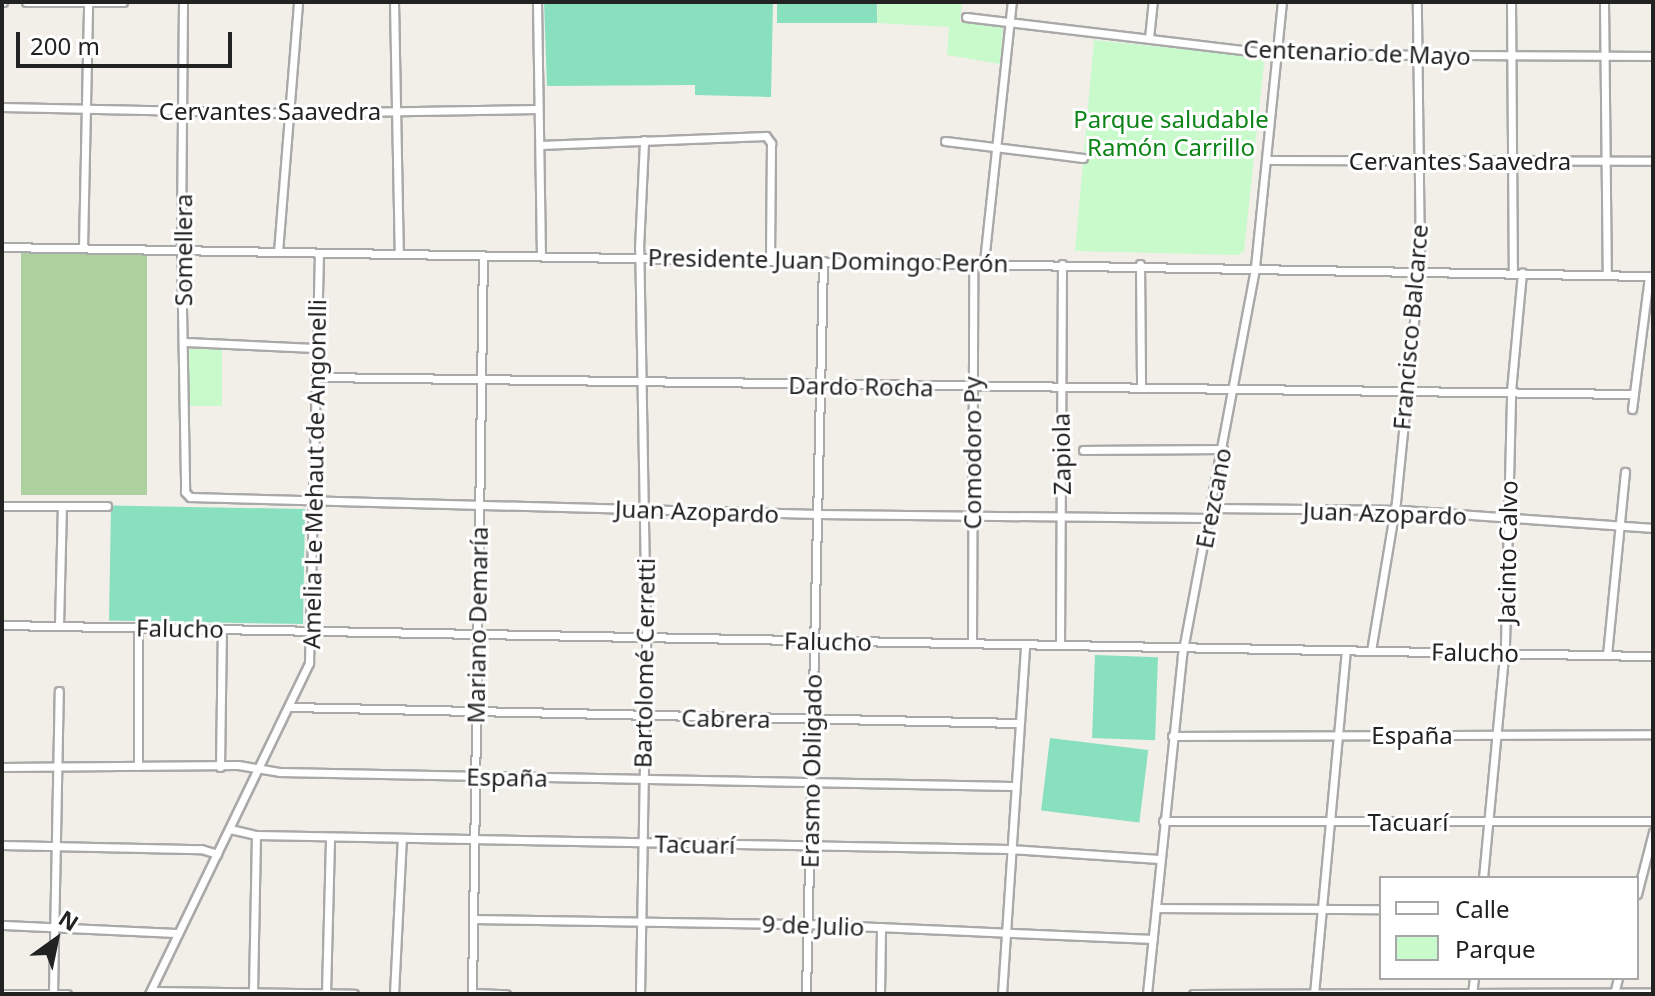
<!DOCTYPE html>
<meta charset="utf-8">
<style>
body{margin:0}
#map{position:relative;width:1655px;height:996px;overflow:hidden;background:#f2efe9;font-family:"Noto Sans",sans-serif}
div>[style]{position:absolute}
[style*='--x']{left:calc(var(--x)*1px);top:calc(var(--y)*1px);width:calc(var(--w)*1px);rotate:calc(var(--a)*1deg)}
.forest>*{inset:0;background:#add19e;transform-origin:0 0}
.park>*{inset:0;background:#c8facc;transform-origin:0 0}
.pitch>*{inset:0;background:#88e0be;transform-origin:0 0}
.roads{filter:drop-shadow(2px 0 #a9a9a9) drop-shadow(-2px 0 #a9a9a9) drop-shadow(0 2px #a9a9a9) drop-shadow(0 -2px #a9a9a9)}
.minor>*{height:7px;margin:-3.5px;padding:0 3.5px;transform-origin:3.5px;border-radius:3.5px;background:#fff}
span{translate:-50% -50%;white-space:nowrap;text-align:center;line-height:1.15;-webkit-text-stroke:6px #fff;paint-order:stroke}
.street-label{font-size:24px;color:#222}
.park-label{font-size:24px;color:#0c8416}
.frame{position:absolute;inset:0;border:4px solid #222;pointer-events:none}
.legend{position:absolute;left:1379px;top:876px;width:260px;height:104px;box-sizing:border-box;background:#fff;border:2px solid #a7a7a7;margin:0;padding:10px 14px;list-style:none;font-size:24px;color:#222}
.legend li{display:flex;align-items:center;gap:16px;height:40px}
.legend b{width:40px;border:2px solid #a7a7a7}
.north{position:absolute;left:16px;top:900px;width:80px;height:80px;-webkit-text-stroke:6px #fff;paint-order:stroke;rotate:33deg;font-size:22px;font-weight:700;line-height:32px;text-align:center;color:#222}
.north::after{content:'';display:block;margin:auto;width:28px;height:36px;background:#222;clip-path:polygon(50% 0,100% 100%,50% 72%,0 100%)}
.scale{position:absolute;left:16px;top:32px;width:216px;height:36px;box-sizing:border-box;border:4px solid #222;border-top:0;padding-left:10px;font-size:24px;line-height:28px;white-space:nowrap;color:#222;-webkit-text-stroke:6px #fff;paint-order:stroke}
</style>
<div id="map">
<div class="forest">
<i style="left:21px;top:252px;width:126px;height:243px"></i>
</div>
<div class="park">
<i style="clip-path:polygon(878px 2px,962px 2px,960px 22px,1003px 28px,1000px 64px,947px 55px,949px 27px,877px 23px)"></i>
<i style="clip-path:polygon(1094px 40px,1259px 57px,1264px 63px,1244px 251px,1238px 255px,1075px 251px)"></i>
<i style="left:189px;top:349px;width:33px;height:57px"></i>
</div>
<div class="pitch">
<i style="clip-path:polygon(544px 2px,773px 2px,771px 97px,695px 95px,695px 85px,547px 86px)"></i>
<i style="left:777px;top:2px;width:100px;height:21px"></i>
<i style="left:305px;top:509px;width:115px;height:194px;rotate:91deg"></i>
<i style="left:1095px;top:655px;width:63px;height:83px;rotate:2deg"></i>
<i style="left:1050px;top:738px;width:99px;height:73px;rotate:7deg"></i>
</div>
<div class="roads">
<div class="minor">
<i style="--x:2;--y:2;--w:1;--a:0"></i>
<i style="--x:26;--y:2;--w:97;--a:0"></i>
<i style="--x:183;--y:2;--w:249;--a:90.5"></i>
<i style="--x:181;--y:251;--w:241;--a:89"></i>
<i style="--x:185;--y:492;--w:7;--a:45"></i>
<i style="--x:190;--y:497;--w:627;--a:1.55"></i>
<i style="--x:817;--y:514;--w:393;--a:0.6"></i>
<i style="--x:394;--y:2;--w:252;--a:88.9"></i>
<i style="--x:537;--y:2;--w:254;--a:89.1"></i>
<i style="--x:1511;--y:2;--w:271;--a:89.6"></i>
<i style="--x:1604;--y:2;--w:273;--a:89.4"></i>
<i style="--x:966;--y:17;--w:312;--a:6.8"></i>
<i style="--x:1276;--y:54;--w:377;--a:0.3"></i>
<i style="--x:1149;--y:38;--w:36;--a:-84"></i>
<i style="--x:2;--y:107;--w:287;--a:1.2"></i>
<i style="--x:289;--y:113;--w:248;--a:-0.9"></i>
<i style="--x:945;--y:141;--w:139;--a:7"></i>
<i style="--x:540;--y:145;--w:226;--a:-2.3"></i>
<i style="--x:766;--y:136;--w:9;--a:54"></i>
<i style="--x:771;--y:143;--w:118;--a:90.5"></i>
<i style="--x:1267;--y:160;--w:386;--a:0.1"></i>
<i style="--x:2;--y:247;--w:1651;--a:1.01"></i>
<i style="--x:83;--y:248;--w:244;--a:-88.8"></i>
<i style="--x:278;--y:252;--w:251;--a:-85.4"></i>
<i style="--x:984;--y:262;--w:262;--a:-83.9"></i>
<i style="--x:1140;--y:264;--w:123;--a:89.5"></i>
<i style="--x:184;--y:342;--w:132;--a:2.6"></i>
<i style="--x:316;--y:377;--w:1318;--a:0.74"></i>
<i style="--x:1632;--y:409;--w:134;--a:-82.7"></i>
<i style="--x:1083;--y:450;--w:140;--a:-0.4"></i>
<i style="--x:2;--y:506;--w:105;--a:0"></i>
<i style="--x:1212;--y:508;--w:190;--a:0.6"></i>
<i style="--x:1402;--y:510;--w:252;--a:4.1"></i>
<i style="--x:2;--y:625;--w:1651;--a:1.08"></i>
<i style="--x:59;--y:626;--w:120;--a:-88.6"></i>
<i style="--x:138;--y:627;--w:139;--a:90"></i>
<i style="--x:972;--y:643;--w:381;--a:-89.8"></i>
<i style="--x:1060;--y:644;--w:380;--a:-89.7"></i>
<i style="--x:1371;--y:651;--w:151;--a:-80.5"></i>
<i style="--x:1396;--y:502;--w:240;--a:-84.3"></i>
<i style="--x:1420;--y:263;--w:261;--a:-90.7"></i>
<i style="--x:1607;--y:655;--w:184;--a:-84.4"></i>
<i style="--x:291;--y:707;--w:727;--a:1.26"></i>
<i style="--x:1172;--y:736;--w:481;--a:-0.2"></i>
<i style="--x:2;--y:767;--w:236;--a:-0.5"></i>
<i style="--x:238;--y:765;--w:43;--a:9.5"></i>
<i style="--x:280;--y:772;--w:732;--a:1.1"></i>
<i style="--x:220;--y:767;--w:138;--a:-89.2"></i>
<i style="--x:1163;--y:821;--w:490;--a:0"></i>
<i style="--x:230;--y:829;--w:27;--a:13"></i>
<i style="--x:256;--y:835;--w:753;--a:1.07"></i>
<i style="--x:1009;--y:849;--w:150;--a:3.8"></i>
<i style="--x:2;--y:845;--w:199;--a:1.2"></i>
<i style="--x:201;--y:849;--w:17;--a:17"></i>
<i style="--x:1483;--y:878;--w:235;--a:-84.6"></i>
<i style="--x:1505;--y:644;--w:253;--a:-88.6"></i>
<i style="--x:1511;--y:391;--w:119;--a:-84.7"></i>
<i style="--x:1637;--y:894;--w:64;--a:-75.5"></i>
<i style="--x:1156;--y:908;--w:225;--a:0.3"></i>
<i style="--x:473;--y:919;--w:335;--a:0.9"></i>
<i style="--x:808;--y:924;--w:345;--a:2.5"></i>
<i style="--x:2;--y:925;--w:176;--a:2.6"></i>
<i style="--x:151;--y:991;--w:203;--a:0.8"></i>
<i style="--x:253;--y:992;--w:157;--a:-88.9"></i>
<i style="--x:53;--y:993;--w:302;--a:-88.9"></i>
<i style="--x:326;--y:993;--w:156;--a:-88.5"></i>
<i style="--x:472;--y:993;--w:34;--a:2"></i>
<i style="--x:4;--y:994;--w:63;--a:0"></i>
<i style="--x:149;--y:994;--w:368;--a:-64.2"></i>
<i style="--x:309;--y:663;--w:410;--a:-88.6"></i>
<i style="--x:394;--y:994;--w:156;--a:-87.1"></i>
<i style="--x:472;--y:994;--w:738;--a:-89.15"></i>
<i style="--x:640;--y:994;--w:358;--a:-89"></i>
<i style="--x:646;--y:636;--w:388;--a:-91"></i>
<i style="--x:639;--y:248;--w:108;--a:-87.3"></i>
<i style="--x:806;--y:994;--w:733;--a:-88.67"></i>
<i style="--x:880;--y:994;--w:67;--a:-89.1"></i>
<i style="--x:1002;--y:994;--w:350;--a:-86.2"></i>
<i style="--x:1147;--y:994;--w:341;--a:-84.1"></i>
<i style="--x:1182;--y:655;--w:395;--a:-79.3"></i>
<i style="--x:1255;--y:267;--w:266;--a:-84.2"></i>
<i style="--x:1193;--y:994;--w:460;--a:-0.2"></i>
<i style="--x:1314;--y:994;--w:344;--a:-84.7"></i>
<i style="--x:1472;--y:994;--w:16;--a:-83"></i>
<i style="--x:1614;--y:994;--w:16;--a:-76"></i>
</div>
</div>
<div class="street-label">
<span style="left:1357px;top:52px;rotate:2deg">Centenario de Mayo</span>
<span style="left:270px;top:111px">Cervantes Saavedra</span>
<span style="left:1460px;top:161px">Cervantes Saavedra</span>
<span style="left:183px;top:250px;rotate:-90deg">Somellera</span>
<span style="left:828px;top:260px;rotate:1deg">Presidente Juan Domingo Perón</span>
<span style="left:1410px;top:327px;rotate:-85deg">Francisco Balcarce</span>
<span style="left:861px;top:386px;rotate:1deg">Dardo Rocha</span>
<span style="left:972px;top:453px;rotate:-90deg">Comodoro Py</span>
<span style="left:1061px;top:454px;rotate:-91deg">Zapiola</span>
<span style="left:314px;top:474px;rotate:-89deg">Amelia Le Mehaut de Angonelli</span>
<span style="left:1213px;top:498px;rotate:-79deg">Erezcano</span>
<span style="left:697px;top:511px;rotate:2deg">Juan Azopardo</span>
<span style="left:1385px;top:513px;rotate:2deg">Juan Azopardo</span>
<span style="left:1507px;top:552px;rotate:-89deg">Jacinto Calvo</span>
<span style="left:477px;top:625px;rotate:-89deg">Mariano Demaría</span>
<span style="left:180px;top:628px;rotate:1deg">Falucho</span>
<span style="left:828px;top:641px;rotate:1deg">Falucho</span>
<span style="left:1475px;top:652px;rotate:1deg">Falucho</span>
<span style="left:644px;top:663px;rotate:-89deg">Bartolomé Cerretti</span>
<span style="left:726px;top:718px;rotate:1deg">Cabrera</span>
<span style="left:1412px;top:735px">España</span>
<span style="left:811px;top:771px;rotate:-89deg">Erasmo Obligado</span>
<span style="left:507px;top:777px;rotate:1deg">España</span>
<span style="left:1408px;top:822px">Tacuarí</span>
<span style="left:695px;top:844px;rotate:1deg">Tacuarí</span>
<span style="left:813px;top:925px;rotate:2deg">9 de Julio</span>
</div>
<div class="park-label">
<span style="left:1171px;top:133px">Parque saludable<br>Ramón Carrillo</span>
</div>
<div class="frame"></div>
<ul class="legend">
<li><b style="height:10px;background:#fff"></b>Calle</li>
<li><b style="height:22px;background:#c8facc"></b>Parque</li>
</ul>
<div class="north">N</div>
<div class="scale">200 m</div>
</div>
